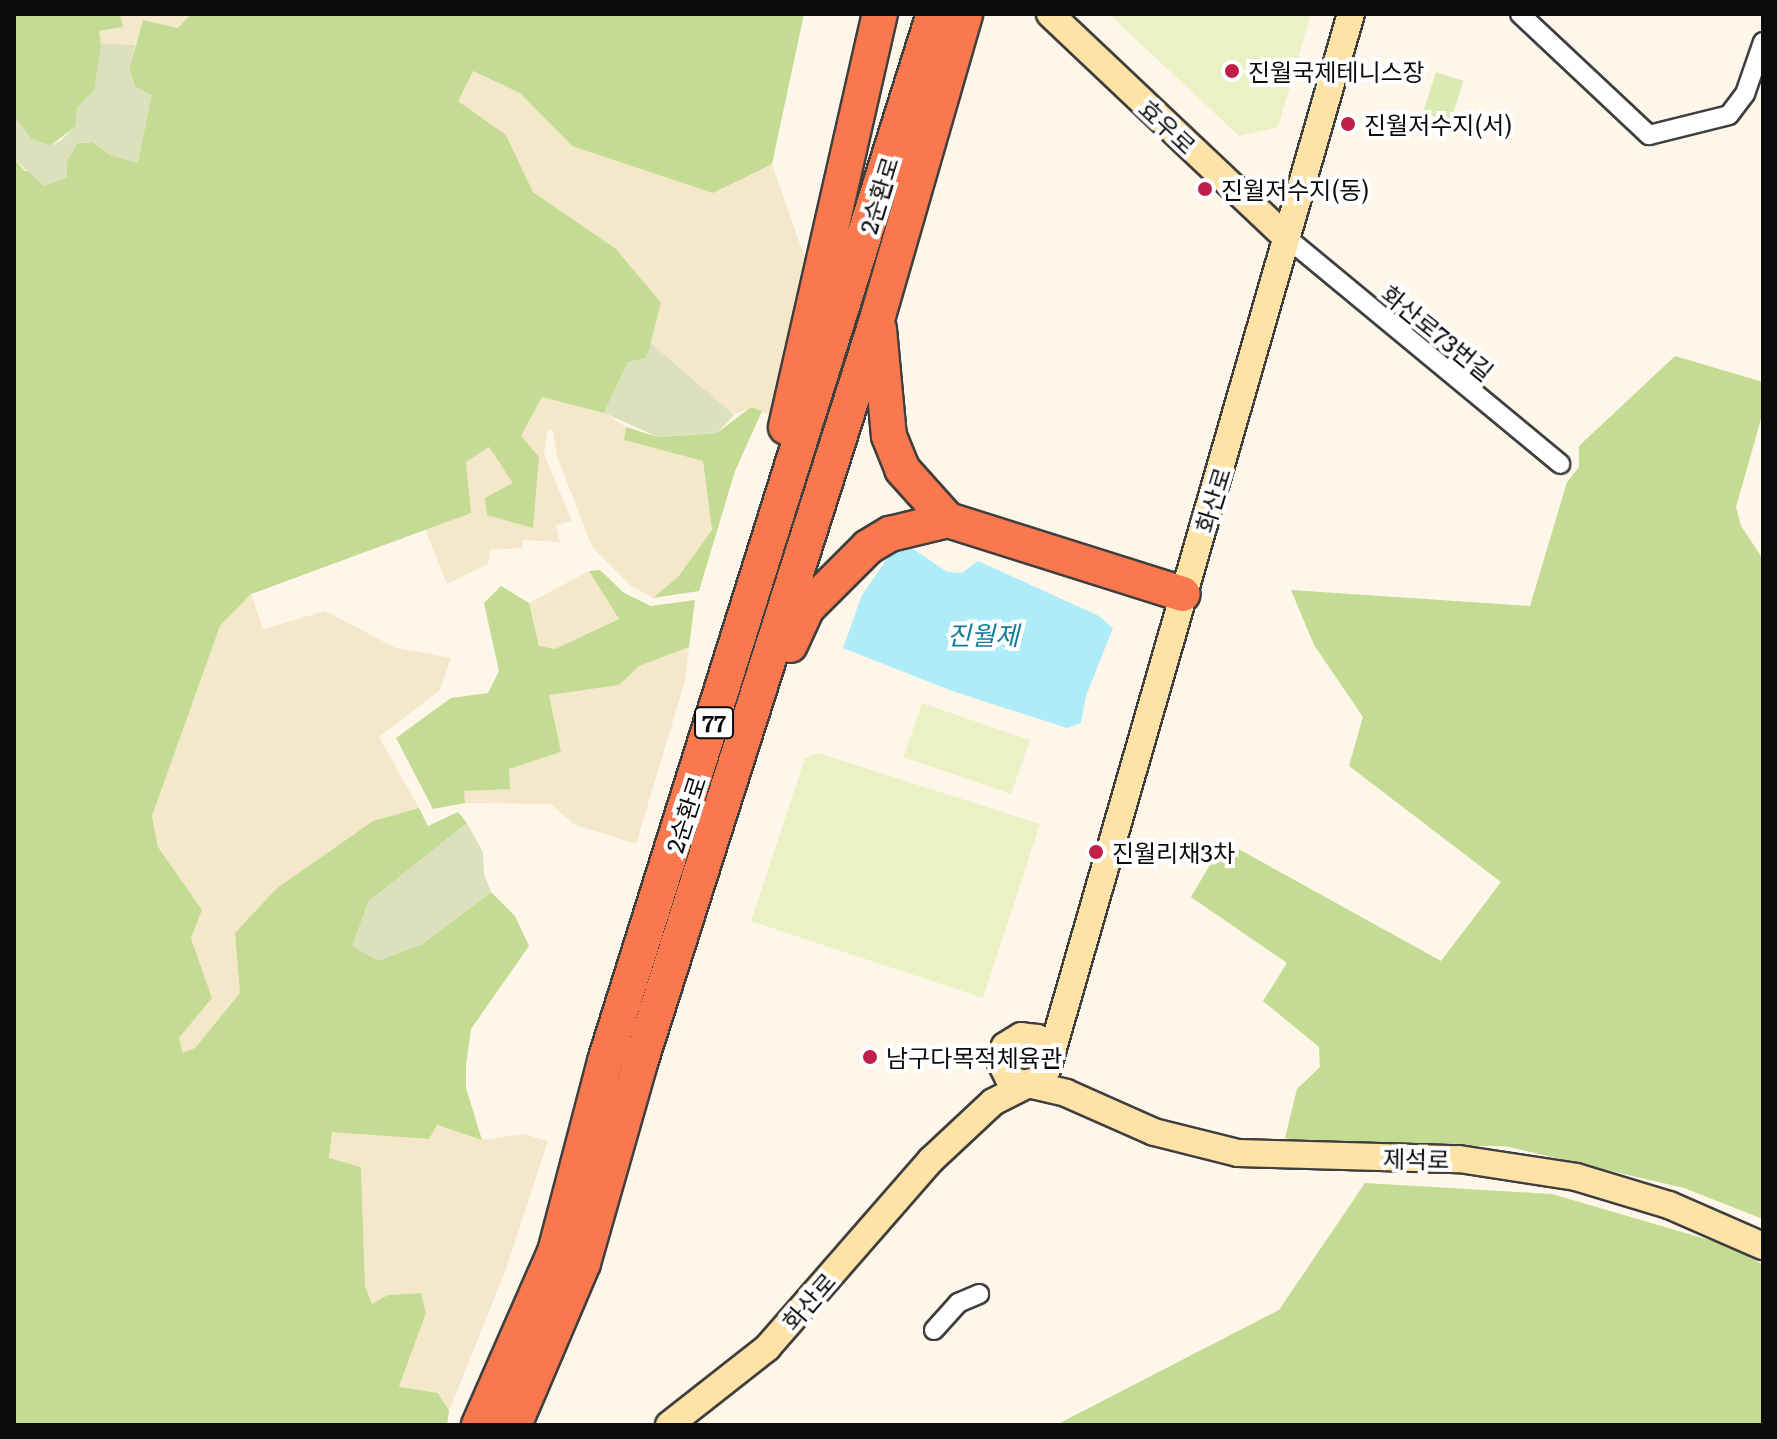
<!DOCTYPE html>
<meta charset="utf-8">
<style>
body{margin:0}
#map{position:relative;width:1777px;height:1439px;overflow:hidden;background:#fff6ea;font-family:Literata,"Noto Sans KR",serif}
div>[style]{position:absolute}
[style*='--x']{left:calc(var(--x)*1px);top:calc(var(--y)*1px);width:calc(var(--w)*1px);rotate:calc(var(--a)*1deg)}
.farmland>*{inset:0;background:#f5e8ca}
.green>*{inset:0;background:#dbeab3;transform-origin:0 0}
.forest>*{inset:0;background:#c3db92}
.cemetery>*{inset:0;background:#dce0bc}
.pitch>*{inset:0;background:#ebf1c5;transform-origin:0 0}
.water>*{inset:0;background:#adecf8}
.roads{filter:drop-shadow(2px 0 #3f3f3f) drop-shadow(-2px 0 #3f3f3f) drop-shadow(0 2px #3f3f3f) drop-shadow(0 -2px #3f3f3f)}
.street>*{height:18px;margin:-9px;padding:0 9px;transform-origin:9px;border-radius:9px;background:#fff}
.secondary>*{height:26px;margin:-13px;padding:0 13px;transform-origin:13px;border-radius:13px;background:#ffe2a5}
.highway>*{height:34px;margin:-17px;padding:0 17px;transform-origin:17px;border-radius:17px;background:#f9784e}
.dots>*{width:22px;height:22px;translate:-50% -50%;box-sizing:border-box;border:4px solid #fff;border-radius:50%}
span{translate:-50% -50%;white-space:nowrap;text-align:center;line-height:1.15;-webkit-text-stroke:8px #fff;paint-order:stroke}
.shield-label span{padding:2px 6px;background:#fff;border:2px solid;border-radius:6px;-webkit-text-stroke-width:0}
.shield-label{font-size:22px;color:#0c0c0c;font-weight:700}
.poi-label{font-size:24px;color:#0c0c0c}
.left{translate:0 -50%;text-align:left}
.street-label{font-size:24px;color:#0c0c0c}
.water-label{font-size:26px;color:#127b99;font-style:italic}
.frame{position:absolute;inset:0;border:16px solid #0c0c0c;pointer-events:none}
</style>
<div id="map">
<div class="farmland">
<i style="clip-path:polygon(120px 14px,191px 14px,179px 28px,143px 20px,135px 45px,101px 43px,98px 31px,123px 27px)"></i>
<i style="clip-path:polygon(473px 71px,520px 93px,572px 146px,713px 193px,772px 164px,806px 261px,773px 416px,751px 407px,734px 415px,651px 343px,661px 303px,616px 249px,533px 192px,506px 135px,458px 101px)"></i>
<i style="clip-path:polygon(542px 397px,604px 413px,626px 427px,624px 440px,703px 461px,712px 530px,678px 577px,653px 598px,631px 586px,592px 547px,557px 456px,553px 431px,548px 430px,544px 454px,572px 521px,556px 525px,560px 542px,523px 540px,522px 548px,490px 550px,488px 564px,447px 584px,425px 529px,470px 513px,466px 462px,489px 447px,514px 483px,508px 524px,521px 436px)"></i>
<i style="clip-path:polygon(589px 571px,619px 619px,555px 650px,539px 646px,529px 603px)"></i>
<i style="clip-path:polygon(251px 594px,263px 629px,325px 611px,396px 648px,451px 658px,440px 690px,379px 737px,419px 808px,373px 821px,277px 888px,235px 933px,240px 993px,195px 1048px,183px 1053px,179px 1038px,212px 998px,191px 937px,202px 910px,158px 847px,152px 816px,220px 626px)"></i>
<i style="clip-path:polygon(689px 647px,685px 681px,636px 844px,573px 824px,551px 804px,465px 803px,463px 791px,509px 789px,508px 769px,561px 752px,549px 695px,619px 685px,639px 666px)"></i>
<i style="clip-path:polygon(436px 1125px,482px 1140px,524px 1134px,548px 1141px,506px 1269px,449px 1411px,438px 1393px,399px 1388px,426px 1313px,421px 1293px,388px 1295px,372px 1304px,365px 1286px,361px 1167px,329px 1158px,332px 1131px,429px 1139px)"></i>
</div>
<div class="green">
<i style="left:1436px;top:72px;width:29px;height:43px;rotate:18deg"></i>
</div>
<div class="forest">
<i style="clip-path:polygon(14px 14px,120px 14px,123px 27px,99px 31px,103px 60px,94px 91px,77px 108px,76px 126px,50px 146px,31px 139px,14px 116px)"></i>
<i style="clip-path:polygon(191px 14px,804px 14px,772px 164px,713px 193px,572px 146px,520px 93px,473px 71px,458px 101px,506px 135px,533px 192px,616px 249px,661px 303px,647px 358px,628px 362px,604px 413px,542px 397px,521px 436px,539px 457px,533px 528px,487px 515px,485px 498px,513px 483px,489px 447px,466px 462px,471px 513px,251px 594px,220px 626px,152px 816px,158px 847px,202px 910px,191px 938px,212px 998px,179px 1038px,183px 1053px,195px 1048px,240px 993px,235px 933px,277px 888px,373px 821px,419px 808px,428px 826px,458px 812px,467px 823px,368px 902px,353px 946px,421px 945px,491px 892px,515px 916px,529px 946px,471px 1029px,466px 1065px,466px 1088px,482px 1140px,437px 1125px,429px 1139px,332px 1132px,329px 1158px,361px 1167px,365px 1286px,372px 1304px,388px 1295px,421px 1293px,426px 1313px,399px 1387px,438px 1393px,449px 1411px,447px 1425px,14px 1425px,14px 159px,25px 171px,67px 161px,77px 143px,93px 142px,112px 156px,135px 86px,129px 69px,143px 20px,178px 28px)"></i>
<i style="clip-path:polygon(1675px 356px,1763px 382px,1763px 412px,1736px 507px,1741px 526px,1763px 559px,1763px 1219px,1684px 1188px,1505px 1146px,1331px 1145px,1285px 1138px,1297px 1089px,1320px 1067px,1319px 1047px,1263px 1001px,1287px 963px,1191px 897px,1224px 841px,1441px 961px,1501px 882px,1349px 766px,1363px 717px,1314px 645px,1291px 590px,1530px 606px,1567px 482px,1579px 467px,1579px 446px)"></i>
<i style="clip-path:polygon(751px 407px,762px 411px,735px 471px,699px 591px,653px 598px,678px 577px,712px 530px,703px 461px,624px 440px,626px 427px,658px 437px,717px 433px)"></i>
<i style="clip-path:polygon(600px 570px,624px 593px,651px 606px,695px 600px,689px 647px,639px 666px,619px 685px,549px 695px,561px 752px,509px 769px,510px 789px,464px 791px,465px 803px,433px 809px,396px 738px,451px 698px,488px 693px,499px 671px,484px 603px,501px 586px,529px 603px,539px 646px,555px 649px,619px 619px,589px 571px)"></i>
<i style="clip-path:polygon(1365px 1183px,1552px 1194px,1730px 1246px,1763px 1265px,1763px 1425px,1056px 1425px,1279px 1310px)"></i>
</div>
<div class="cemetery">
<i style="clip-path:polygon(101px 43px,135px 45px,129px 70px,135px 86px,152px 95px,138px 163px,112px 156px,93px 142px,77px 143px,67px 161px,67px 178px,44px 186px,14px 159px,14px 116px,32px 139px,50px 146px,60px 141px,76px 126px,77px 108px,94px 91px)"></i>
<i style="clip-path:polygon(651px 343px,734px 415px,717px 433px,658px 437px,604px 413px,628px 362px,646px 358px)"></i>
<i style="clip-path:polygon(467px 823px,483px 852px,484px 874px,491px 892px,421px 945px,378px 961px,352px 946px,368px 902px)"></i>
</div>
<div class="pitch">
<i style="clip-path:polygon(1109px 14px,1311px 14px,1278px 127px,1239px 136px)"></i>
<i style="left:922px;top:703px;width:114px;height:57px;rotate:19deg"></i>
<i style="clip-path:polygon(818px 753px,1040px 824px,983px 998px,751px 921px,805px 758px)"></i>
</div>
<div class="water">
<i style="clip-path:polygon(909px 546px,947px 572px,962px 573px,978px 561px,1099px 616px,1113px 628px,1086px 696px,1081px 723px,1067px 728px,952px 691px,843px 648px,862px 595px,891px 553px)"></i>
</div>
<div class="roads">
<div class="street">
<i style="--x:1520;--y:14;--w:177;--a:43.2"></i>
<i style="--x:1649;--y:135;--w:82;--a:-14"></i>
<i style="--x:1729;--y:115;--w:26;--a:-53"></i>
<i style="--x:1745;--y:94;--w:55;--a:-70.9"></i>
<i style="--x:1286;--y:237;--w:356;--a:39.6"></i>
<i style="--x:934;--y:1330;--w:36;--a:-48"></i>
<i style="--x:958;--y:1303;--w:23;--a:-23"></i>
</div>
<div class="secondary">
<i style="--x:1050;--y:14;--w:325;--a:43.4"></i>
<i style="--x:1048;--y:1052;--w:18;--a:-128"></i>
<i style="--x:1037;--y:1038;--w:16;--a:-173"></i>
<i style="--x:1021;--y:1036;--w:19;--a:148"></i>
<i style="--x:1005;--y:1046;--w:17;--a:103"></i>
<i style="--x:1001;--y:1063;--w:16;--a:63"></i>
<i style="--x:1008;--y:1077;--w:15;--a:28"></i>
<i style="--x:1021;--y:1084;--w:15;--a:-11"></i>
<i style="--x:1036;--y:1081;--w:16;--a:-47"></i>
<i style="--x:1047;--y:1069;--w:1098;--a:-73.93"></i>
<i style="--x:669;--y:1425;--w:125;--a:-38.2"></i>
<i style="--x:767;--y:1348;--w:249;--a:-48.9"></i>
<i style="--x:931;--y:1160;--w:85;--a:-43.1"></i>
<i style="--x:993;--y:1102;--w:39;--a:-27"></i>
<i style="--x:1028;--y:1084;--w:39;--a:13"></i>
<i style="--x:1066;--y:1093;--w:96;--a:23.9"></i>
<i style="--x:1154;--y:1132;--w:87;--a:14"></i>
<i style="--x:1238;--y:1153;--w:221;--a:1.6"></i>
<i style="--x:1459;--y:1159;--w:118;--a:8.7"></i>
<i style="--x:1576;--y:1177;--w:97;--a:16.8"></i>
<i style="--x:1669;--y:1205;--w:103;--a:23.6"></i>
</div>
<div class="highway">
<i style="--x:879;--y:329;--w:107;--a:84.7"></i>
<i style="--x:889;--y:436;--w:35;--a:68"></i>
<i style="--x:902;--y:469;--w:69;--a:48"></i>
<i style="--x:786;--y:427;--w:424;--a:-77.2"></i>
<i style="--x:790;--y:645;--w:41;--a:-65.3"></i>
<i style="--x:807;--y:608;--w:86;--a:-45"></i>
<i style="--x:868;--y:547;--w:26;--a:-31"></i>
<i style="--x:890;--y:534;--w:60;--a:-13.6"></i>
<i style="--x:948;--y:520;--w:246;--a:17.5"></i>
<i style="--x:479;--y:1425;--w:189;--a:-66.3"></i>
<i style="--x:555;--y:1252;--w:197;--a:-75.3"></i>
<i style="--x:605;--y:1061;--w:1097;--a:-72.56"></i>
<i style="--x:514;--y:1425;--w:176;--a:-66.9"></i>
<i style="--x:583;--y:1263;--w:205;--a:-74.1"></i>
<i style="--x:639;--y:1066;--w:787;--a:-72.32"></i>
<i style="--x:878;--y:316;--w:314;--a:-73.9"></i>
</div>
</div>
<div class="dots">
<i style="left:1232px;top:71px;background:#bf204a"></i>
<i style="left:1348px;top:124px;background:#bf204a"></i>
<i style="left:1205px;top:189px;background:#bf204a"></i>
<i style="left:1096px;top:852px;background:#bf204a"></i>
<i style="left:870px;top:1057px;background:#bf204a"></i>
</div>
<div class="shield-label">
<span style="left:714px;top:723px">77</span>
</div>
<div class="poi-label">
<span class="left" style="left:1248px;top:71px">진월국제테니스장</span>
<span class="left" style="left:1364px;top:124px">진월저수지(서)</span>
<span class="left" style="left:1221px;top:189px">진월저수지(동)</span>
<span class="left" style="left:1112px;top:852px">진월리채3차</span>
<span class="left" style="left:886px;top:1057px">남구다목적체육관</span>
</div>
<div class="street-label">
<span style="left:1168px;top:126px;rotate:43deg">효우로</span>
<span style="left:878px;top:195px;rotate:-73deg">2순환로</span>
<span style="left:1438px;top:332px;rotate:39deg">화산로73번길</span>
<span style="left:1212px;top:500px;rotate:-73deg">화산로</span>
<span style="left:685px;top:814px;rotate:-72deg">2순환로</span>
<span style="left:1416px;top:1158px;rotate:1deg">제석로</span>
<span style="left:808px;top:1301px;rotate:-49deg">화산로</span>
</div>
<div class="water-label">
<span style="left:983px;top:634px">진월제</span>
</div>
<div class="frame"></div>
</div>
